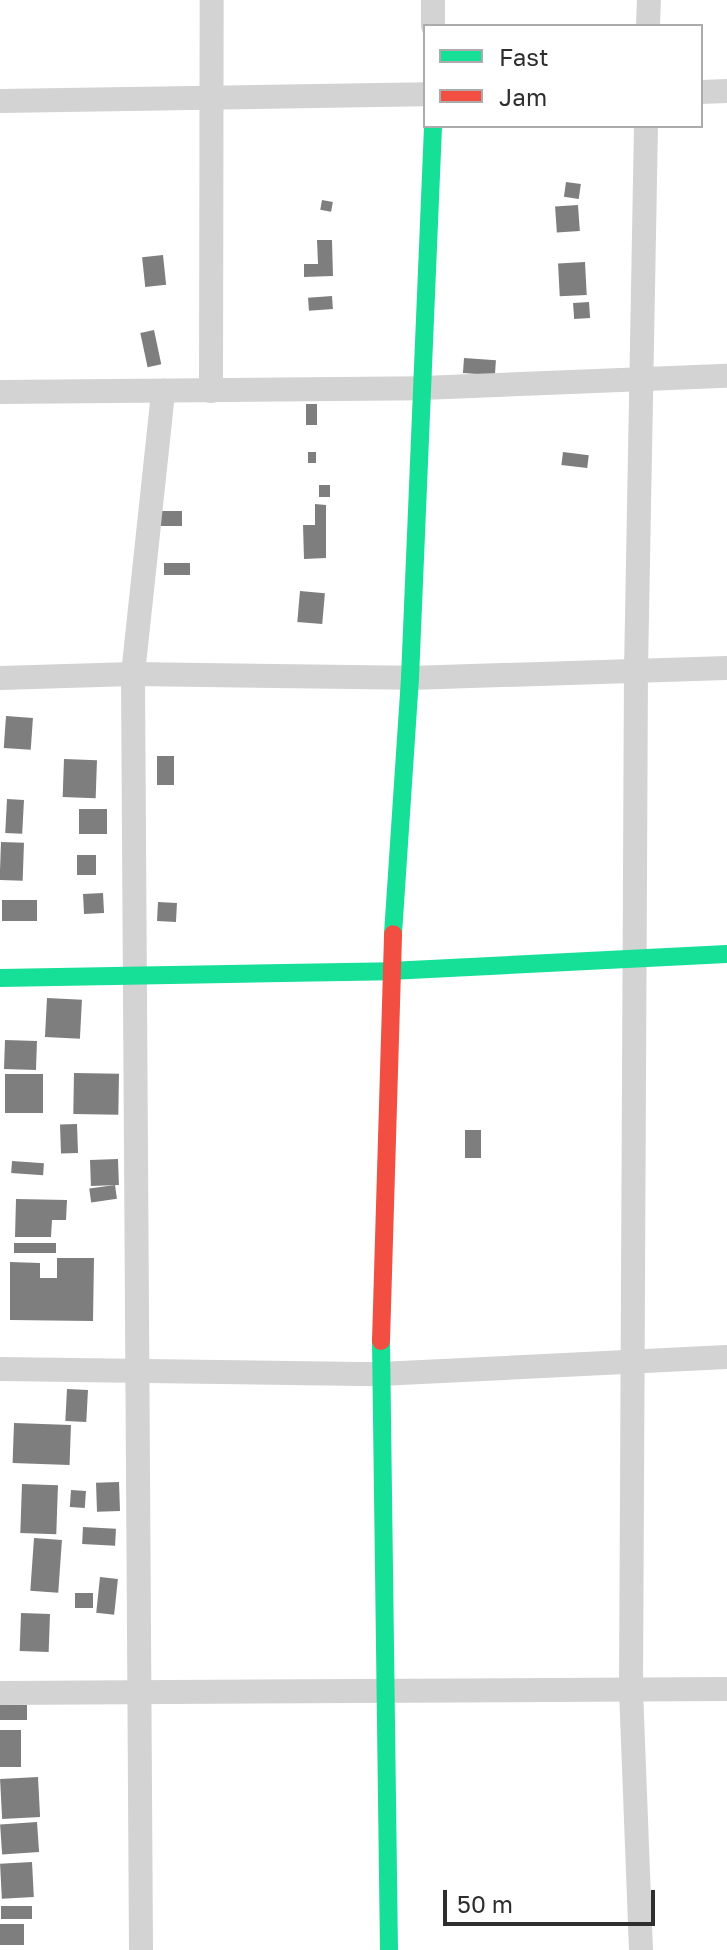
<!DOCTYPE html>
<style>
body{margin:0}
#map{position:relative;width:727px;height:1950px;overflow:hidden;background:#fff;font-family:"Golos Text",sans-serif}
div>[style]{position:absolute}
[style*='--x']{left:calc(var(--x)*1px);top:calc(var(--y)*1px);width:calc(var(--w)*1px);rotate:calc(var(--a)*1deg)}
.building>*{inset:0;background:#7e7e7e;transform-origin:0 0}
.street>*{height:24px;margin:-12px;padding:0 12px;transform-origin:12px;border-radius:12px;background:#d3d3d3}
.fast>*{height:18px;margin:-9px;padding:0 9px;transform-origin:9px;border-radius:9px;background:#16e098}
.jam>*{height:18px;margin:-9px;padding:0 9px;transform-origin:9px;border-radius:9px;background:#f24e42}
span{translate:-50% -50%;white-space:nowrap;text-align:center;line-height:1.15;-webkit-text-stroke:8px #fff;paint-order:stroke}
.legend{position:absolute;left:423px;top:24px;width:280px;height:104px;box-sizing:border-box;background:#fff;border:2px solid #ababab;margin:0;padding:10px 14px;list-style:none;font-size:24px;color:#2e2e2e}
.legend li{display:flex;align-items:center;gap:16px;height:40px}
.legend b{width:40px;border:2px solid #ababab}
.scale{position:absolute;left:443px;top:1890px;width:212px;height:36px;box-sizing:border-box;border:4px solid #2e2e2e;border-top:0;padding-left:10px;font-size:24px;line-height:28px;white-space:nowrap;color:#2e2e2e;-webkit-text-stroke:6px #fff;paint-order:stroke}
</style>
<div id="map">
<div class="building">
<i style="left:566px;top:182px;width:15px;height:15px;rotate:8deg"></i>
<i style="left:322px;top:200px;width:11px;height:10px;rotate:10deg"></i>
<i style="left:578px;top:205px;width:26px;height:23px;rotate:86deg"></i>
<i style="clip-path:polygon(317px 240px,332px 240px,333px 276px,304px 277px,304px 264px,318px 264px)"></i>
<i style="left:163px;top:255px;width:30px;height:21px;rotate:84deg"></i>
<i style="left:585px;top:262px;width:33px;height:27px;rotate:87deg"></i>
<i style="left:332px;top:296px;width:13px;height:24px;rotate:86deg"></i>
<i style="left:589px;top:302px;width:16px;height:16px;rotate:86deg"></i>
<i style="left:154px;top:330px;width:35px;height:14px;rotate:78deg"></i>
<i style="left:464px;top:358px;width:32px;height:15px;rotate:4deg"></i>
<i style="left:306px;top:404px;width:11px;height:21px"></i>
<i style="left:308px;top:452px;width:8px;height:11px"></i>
<i style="left:563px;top:452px;width:26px;height:13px;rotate:7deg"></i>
<i style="left:319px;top:485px;width:11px;height:12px"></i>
<i style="clip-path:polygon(315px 504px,326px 505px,326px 558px,304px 559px,303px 525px,315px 525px)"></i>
<i style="left:182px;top:511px;width:15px;height:22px;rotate:90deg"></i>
<i style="left:190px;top:563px;width:12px;height:26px;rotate:90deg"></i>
<i style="left:300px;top:591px;width:25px;height:31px;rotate:5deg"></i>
<i style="left:6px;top:716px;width:27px;height:32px;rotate:4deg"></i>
<i style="left:157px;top:756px;width:17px;height:29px"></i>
<i style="left:64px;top:759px;width:33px;height:38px;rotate:2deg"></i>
<i style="left:7px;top:799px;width:17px;height:34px;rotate:3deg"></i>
<i style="left:79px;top:809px;width:28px;height:25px"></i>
<i style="left:1px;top:842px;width:23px;height:38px;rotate:2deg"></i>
<i style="left:77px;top:855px;width:19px;height:20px"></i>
<i style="left:103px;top:893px;width:20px;height:20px;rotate:87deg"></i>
<i style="left:37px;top:900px;width:21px;height:35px;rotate:90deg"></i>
<i style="left:158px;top:902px;width:19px;height:19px;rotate:3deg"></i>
<i style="left:47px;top:998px;width:35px;height:39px;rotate:3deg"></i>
<i style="left:5px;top:1040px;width:32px;height:29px;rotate:2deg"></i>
<i style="left:74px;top:1073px;width:45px;height:41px;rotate:1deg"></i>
<i style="left:5px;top:1074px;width:38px;height:39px"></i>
<i style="left:77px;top:1124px;width:29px;height:17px;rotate:88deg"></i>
<i style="left:465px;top:1130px;width:16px;height:28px"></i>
<i style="left:118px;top:1159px;width:26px;height:28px;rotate:88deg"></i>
<i style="left:12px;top:1161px;width:32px;height:12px;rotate:4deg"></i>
<i style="left:115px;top:1185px;width:14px;height:26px;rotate:82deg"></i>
<i style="clip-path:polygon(16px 1199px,67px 1200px,66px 1220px,52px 1220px,51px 1237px,15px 1237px)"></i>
<i style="left:14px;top:1243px;width:42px;height:10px"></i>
<i style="clip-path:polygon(57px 1258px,94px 1258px,93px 1321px,10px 1320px,10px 1262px,40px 1263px,40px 1278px,57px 1278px)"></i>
<i style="left:67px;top:1389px;width:21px;height:32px;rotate:3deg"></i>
<i style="left:14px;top:1423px;width:57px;height:40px;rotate:2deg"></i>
<i style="left:119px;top:1482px;width:29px;height:23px;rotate:88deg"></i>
<i style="left:22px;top:1484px;width:36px;height:49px;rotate:2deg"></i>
<i style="left:71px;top:1490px;width:15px;height:17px;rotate:4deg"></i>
<i style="left:83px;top:1527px;width:33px;height:17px;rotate:3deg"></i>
<i style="left:34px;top:1538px;width:28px;height:53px;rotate:4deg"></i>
<i style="left:100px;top:1577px;width:18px;height:36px;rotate:6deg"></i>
<i style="left:75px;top:1593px;width:18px;height:15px"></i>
<i style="left:21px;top:1613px;width:29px;height:38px;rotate:2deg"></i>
<i style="left:27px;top:1705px;width:15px;height:27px;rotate:90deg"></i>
<i style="left:0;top:1730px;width:21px;height:37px"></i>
<i style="left:38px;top:1777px;width:40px;height:38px;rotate:87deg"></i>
<i style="left:37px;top:1822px;width:30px;height:37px;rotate:86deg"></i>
<i style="left:32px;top:1862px;width:35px;height:32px;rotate:87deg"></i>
<i style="left:1px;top:1906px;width:31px;height:13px"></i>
<i style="left:24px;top:1924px;width:21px;height:24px;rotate:90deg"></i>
</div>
<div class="street">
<i style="--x:433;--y:0;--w:26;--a:90"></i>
<i style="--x:648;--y:26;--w:26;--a:-88"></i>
<i style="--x:701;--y:92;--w:26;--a:-2"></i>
<i style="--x:0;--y:101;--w:425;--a:-0.9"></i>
<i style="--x:211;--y:391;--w:391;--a:-89.9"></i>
<i style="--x:0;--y:392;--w:422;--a:-0.5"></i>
<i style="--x:422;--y:388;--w:305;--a:-2.3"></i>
<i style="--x:0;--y:678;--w:133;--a:-1.7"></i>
<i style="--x:133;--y:674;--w:277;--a:0.8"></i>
<i style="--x:410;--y:678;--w:317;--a:-1.8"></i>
<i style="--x:0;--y:1369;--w:380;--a:0.8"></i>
<i style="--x:380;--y:1374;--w:347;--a:-2.8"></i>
<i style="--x:0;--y:1693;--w:727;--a:-0.32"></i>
<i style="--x:141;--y:1950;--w:1276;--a:-90.36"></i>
<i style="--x:133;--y:674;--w:285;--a:-83.9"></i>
<i style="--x:641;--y:1950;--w:258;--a:-92.2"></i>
<i style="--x:631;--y:1692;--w:1021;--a:-89.72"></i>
<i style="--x:636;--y:671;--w:545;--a:-88.95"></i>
</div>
<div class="fast">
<i style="--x:393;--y:934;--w:257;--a:-86.2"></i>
<i style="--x:410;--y:678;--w:552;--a:-87.61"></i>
<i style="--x:0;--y:978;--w:390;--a:-1"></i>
<i style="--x:390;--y:971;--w:337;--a:-2.9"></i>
<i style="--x:381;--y:1341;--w:609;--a:89.25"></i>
</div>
<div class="jam">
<i style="--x:381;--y:1341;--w:407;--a:-88.3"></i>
</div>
<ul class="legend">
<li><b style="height:10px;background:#16e098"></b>Fast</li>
<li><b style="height:10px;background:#f24e42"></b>Jam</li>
</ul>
<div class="scale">50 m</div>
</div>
